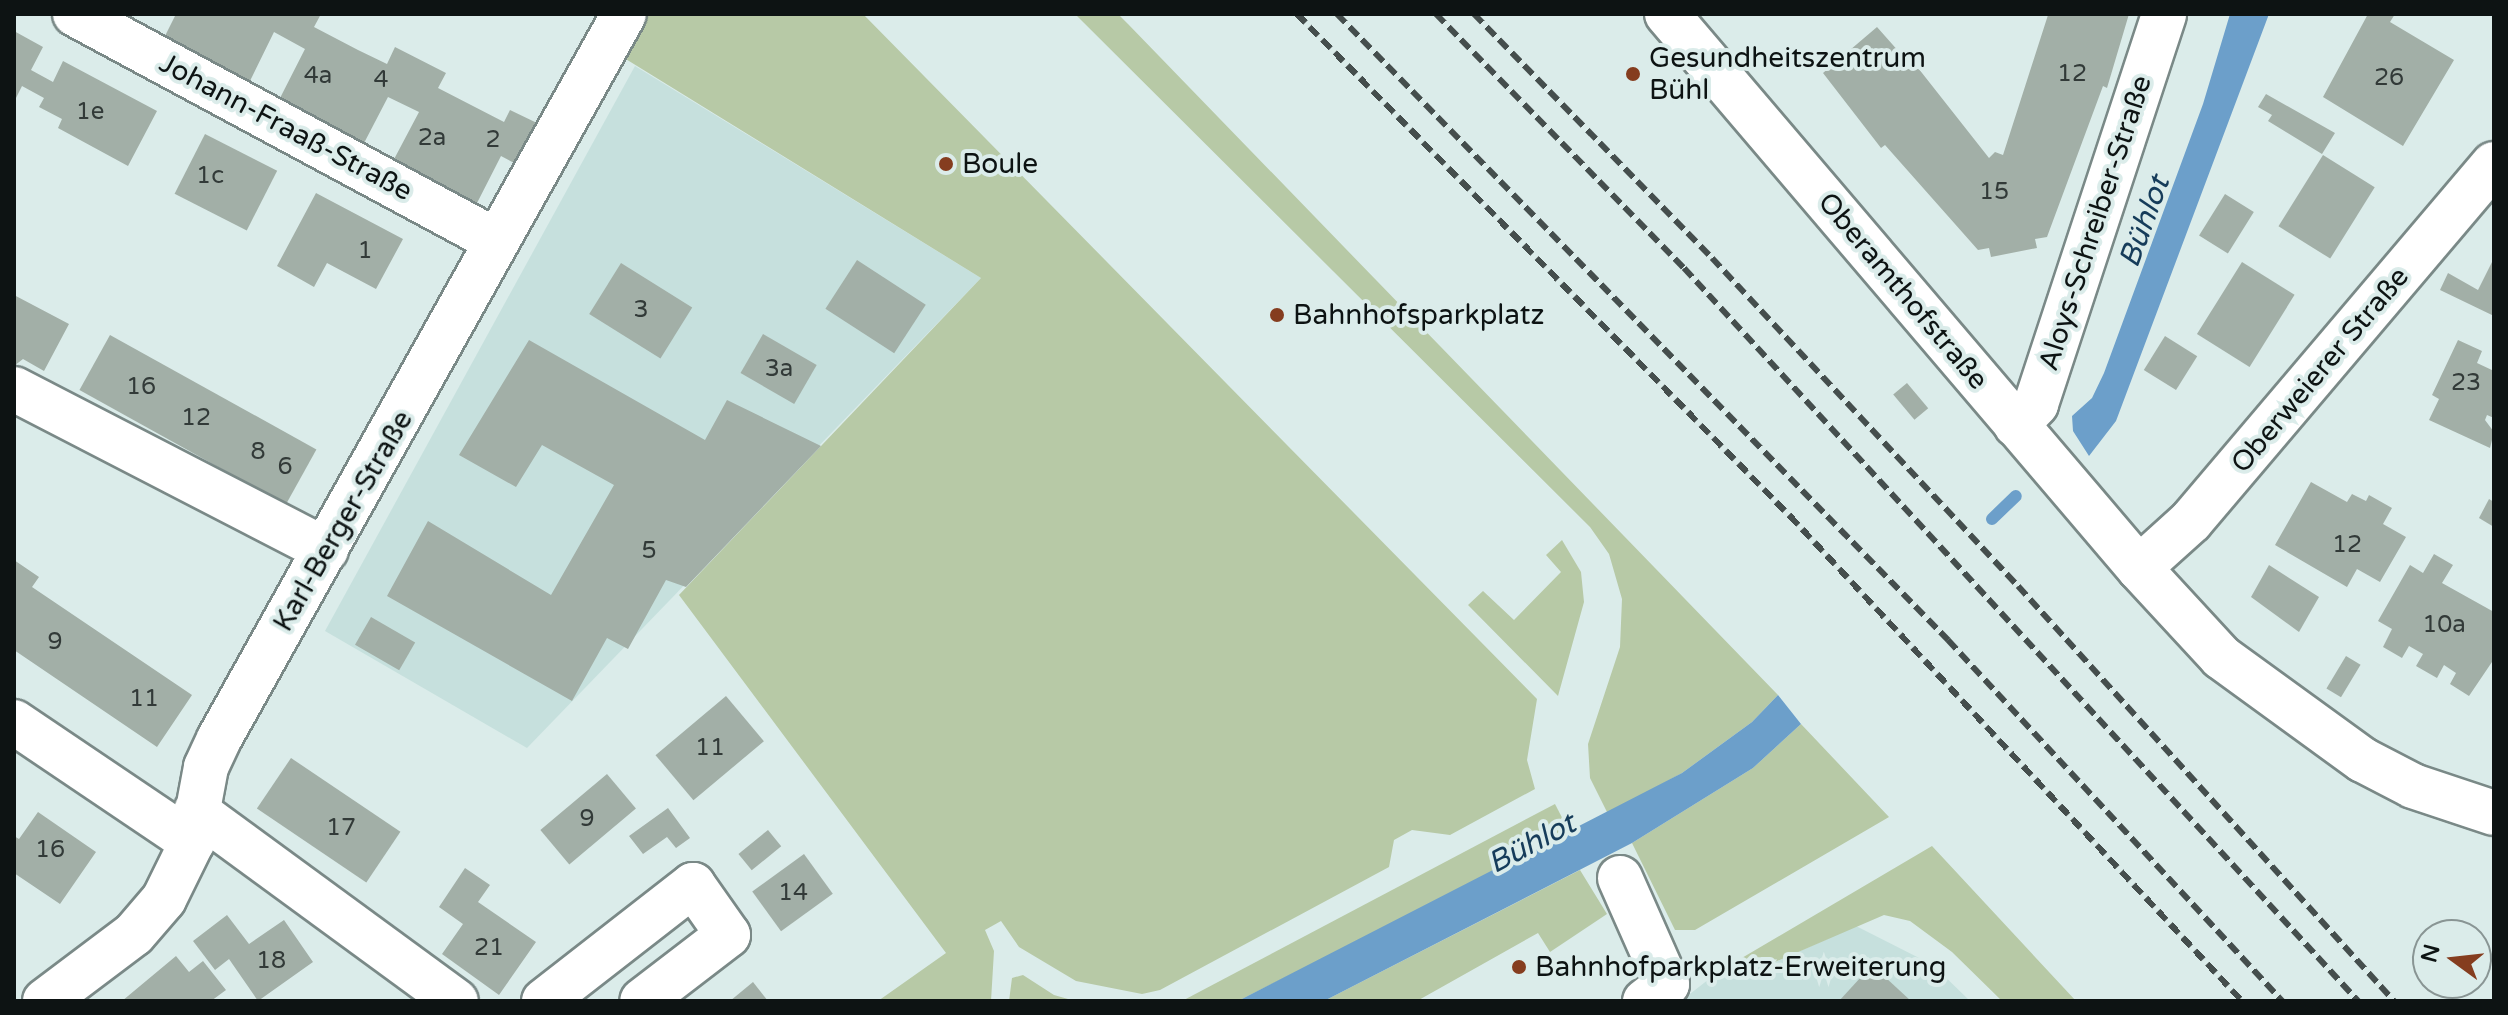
<!DOCTYPE html>
<meta charset="utf-8">
<style>
body{margin:0}
#map{position:relative;width:2508px;height:1015px;overflow:hidden;background:#dbecea;font-family:"Varela Round",sans-serif}
div>[style]{position:absolute}
[style*='--x']{left:calc(var(--x)*1px);top:calc(var(--y)*1px);width:calc(var(--w)*1px);rotate:calc(var(--a)*1deg)}
.built>*{inset:0;background:#c6e0dd}
.green>*{inset:0;background:#b7c9a6}
.water>*{inset:0;background:#6c9fca}
.stream>*{height:12px;margin:-6px;padding:0 6px;transform-origin:6px;border-radius:6px;background:#6c9fca}
.building>*{inset:0;background:#a2afa7;transform-origin:0 0}
.roads{filter:drop-shadow(2px 0 #7a8987) drop-shadow(-2px 0 #7a8987) drop-shadow(0 2px #7a8987) drop-shadow(0 -2px #7a8987)}
.minor>*{height:44px;margin:-22px;padding:0 22px;transform-origin:22px;border-radius:22px;background:#fff}
.rail>*{height:6px;margin-top:-3px;transform-origin:0;background:repeating-linear-gradient(90deg,#454e4d 0 12px,transparent 0 18px)}
.dots>*{width:22px;height:22px;translate:-50% -50%;box-sizing:border-box;border:4px solid #dbecea;border-radius:50%}
span{translate:-50% -50%;white-space:nowrap;text-align:center;line-height:1.15;-webkit-text-stroke:8px #dbecea;paint-order:stroke}
.number-label{font-size:24px;color:#323a38}
.number-label span{-webkit-text-stroke-width:0}
.poi-label{font-size:28px;color:#0d1313}
.left{translate:0 -50%;text-align:left}
.street-label{font-size:28px;color:#0d1313}
.water-label{font-size:30px;color:#163c5a;font-style:italic}
.frame{position:absolute;inset:0;border:16px solid #0d1313;pointer-events:none}
.north{position:absolute;left:2412px;top:919px;width:80px;height:80px;box-sizing:border-box;background:#dbecea;border:2px solid #899594;border-radius:50%;rotate:285deg;font-size:22px;font-weight:700;line-height:32px;text-align:center;color:#0d1313}
.north::after{content:'';display:block;margin:auto;width:28px;height:36px;background:#853d1f;clip-path:polygon(50% 0,100% 100%,50% 72%,0 100%)}
</style>
<div id="map">
<div class="built">
<i style="clip-path:polygon(635px 66px,981px 278px,527px 748px,325px 631px)"></i>
<i style="clip-path:polygon(1856px 926px,1933px 965px,1970px 1001px,1681px 1001px,1718px 972px,1769px 965px)"></i>
</div>
<div class="green">
<i style="clip-path:polygon(638px 14px,863px 14px,1537px 699px,1527px 760px,1535px 789px,1450px 835px,1412px 830px,1394px 840px,1389px 867px,1160px 990px,1142px 994px,1076px 981px,1019px 947px,1001px 921px,985px 930px,994px 951px,991px 1001px,878px 1001px,946px 953px,679px 595px,981px 278px,616px 53px)"></i>
<i style="clip-path:polygon(1075px 14px,1118px 14px,1128px 24px,1778px 695px,1752px 722px,1682px 773px,1608px 814px,1590px 778px,1588px 744px,1620px 647px,1622px 599px,1609px 554px,1590px 527px)"></i>
<i style="clip-path:polygon(1562px 540px,1581px 572px,1584px 602px,1558px 696px,1468px 605px,1483px 591px,1514px 620px,1561px 572px,1546px 555px)"></i>
<i style="clip-path:polygon(1801px 724px,1889px 817px,1695px 930px,1675px 930px,1632px 843px,1753px 768px)"></i>
<i style="clip-path:polygon(1555px 804px,1571px 835px,1238px 1001px,1182px 1001px)"></i>
<i style="clip-path:polygon(1932px 846px,2076px 1001px,2002px 1001px,1952px 952px,1910px 921px,1884px 915px,1768px 965px,1718px 972px)"></i>
<i style="clip-path:polygon(1580px 870px,1607px 914px,1550px 952px,1538px 933px,1417px 1001px,1324px 1001px)"></i>
<i style="clip-path:polygon(1023px 975px,1054px 995px,1075px 1001px,1009px 1001px,1012px 978px)"></i>
</div>
<div class="water">
<i style="clip-path:polygon(2230px 14px,2269px 14px,2116px 421px,2089px 456px,2073px 431px,2072px 416px,2092px 398px,2104px 373px,2203px 104px)"></i>
<i style="clip-path:polygon(1778px 695px,1801px 724px,1753px 768px,1632px 843px,1324px 1001px,1238px 1001px,1682px 773px,1752px 722px)"></i>
</div>
<div class="stream">
<i style="--x:1992;--y:519;--w:33;--a:-44"></i>
</div>
<div class="building">
<i style="clip-path:polygon(176px 14px,321px 14px,314px 27px,358px 50px,387px 64px,395px 47px,446px 73px,438px 88px,504px 122px,510px 110px,537px 123px,516px 164px,501px 156px,476px 205px,392px 163px,419px 112px,388px 97px,363px 145px,278px 102px,305px 49px,274px 32px,249px 83px,163px 40px)"></i>
<i style="clip-path:polygon(2129px 14px,2107px 88px,2103px 86px,2047px 237px,2035px 239px,2037px 248px,1991px 257px,1989px 248px,1978px 250px,1885px 145px,1881px 148px,1823px 73px,1877px 27px,1908px 62px,1911px 59px,1989px 158px,1995px 152px,2003px 155px,2048px 15px)"></i>
<i style="clip-path:polygon(2368px 14px,2395px 14px,2390px 22px,2454px 60px,2403px 146px,2323px 97px)"></i>
<i style="clip-path:polygon(14px 31px,43px 47px,31px 70px,53px 82px,63px 61px,157px 111px,128px 166px,58px 128px,62px 119px,39px 107px,44px 98px,22px 86px,14px 102px)"></i>
<i style="clip-path:polygon(2266px 94px,2335px 133px,2322px 154px,2268px 121px,2272px 115px,2258px 107px)"></i>
<i style="left:205px;top:134px;width:81px;height:67px;rotate:27deg"></i>
<i style="left:2323px;top:155px;width:61px;height:84px;rotate:32deg"></i>
<i style="clip-path:polygon(316px 193px,403px 239px,376px 289px,327px 263px,314px 287px,277px 266px)"></i>
<i style="left:2225px;top:194px;width:34px;height:49px;rotate:32deg"></i>
<i style="clip-path:polygon(2494px 258px,2494px 316px,2440px 290px,2448px 273px,2478px 290px)"></i>
<i style="left:857px;top:260px;width:82px;height:58px;rotate:33deg"></i>
<i style="left:2242px;top:262px;width:62px;height:85px;rotate:32deg"></i>
<i style="left:621px;top:263px;width:84px;height:60px;rotate:32deg"></i>
<i style="clip-path:polygon(14px 295px,69px 324px,44px 371px,23px 359px,14px 366px)"></i>
<i style="left:763px;top:334px;width:62px;height:45px;rotate:30deg"></i>
<i style="left:110px;top:335px;width:236px;height:63px;rotate:29deg"></i>
<i style="left:2165px;top:336px;width:38px;height:40px;rotate:32deg"></i>
<i style="clip-path:polygon(529px 340px,705px 440px,727px 400px,821px 446px,686px 587px,666px 580px,628px 649px,607px 638px,572px 701px,387px 596px,428px 521px,551px 595px,614px 485px,542px 445px,516px 487px,459px 455px)"></i>
<i style="clip-path:polygon(2458px 340px,2482px 351px,2477px 363px,2494px 371px,2494px 418px,2487px 415px,2485px 420px,2494px 432px,2490px 448px,2429px 420px,2439px 399px,2432px 395px)"></i>
<i style="left:1907px;top:383px;width:33px;height:18px;rotate:50deg"></i>
<i style="clip-path:polygon(2311px 482px,2347px 502px,2352px 494px,2366px 501px,2369px 495px,2392px 508px,2383px 524px,2406px 537px,2380px 582px,2357px 569px,2347px 587px,2275px 545px)"></i>
<i style="clip-path:polygon(2489px 499px,2494px 502px,2494px 527px,2479px 518px)"></i>
<i style="clip-path:polygon(2434px 554px,2453px 565px,2442px 583px,2494px 612px,2494px 659px,2469px 696px,2450px 684px,2456px 673px,2444px 665px,2437px 678px,2416px 666px,2423px 654px,2409px 646px,2402px 658px,2383px 647px,2392px 629px,2378px 621px,2410px 565px,2423px 573px)"></i>
<i style="clip-path:polygon(14px 560px,39px 577px,32px 587px,192px 695px,157px 747px,14px 650px)"></i>
<i style="clip-path:polygon(2269px 565px,2319px 597px,2299px 632px,2251px 597px)"></i>
<i style="left:371px;top:617px;width:51px;height:32px;rotate:30deg"></i>
<i style="left:2346px;top:656px;width:17px;height:38px;rotate:31deg"></i>
<i style="left:726px;top:696px;width:59px;height:92px;rotate:50deg"></i>
<i style="left:291px;top:758px;width:132px;height:61px;rotate:34deg"></i>
<i style="left:607px;top:774px;width:45px;height:87px;rotate:50deg"></i>
<i style="clip-path:polygon(668px 808px,690px 838px,676px 848px,667px 837px,643px 854px,629px 836px)"></i>
<i style="clip-path:polygon(38px 812px,96px 852px,60px 904px,14px 873px,14px 836px,19px 839px)"></i>
<i style="left:768px;top:830px;width:21px;height:38px;rotate:51deg"></i>
<i style="left:804px;top:854px;width:49px;height:64px;rotate:54deg"></i>
<i style="clip-path:polygon(465px 868px,490px 885px,478px 902px,536px 942px,499px 995px,442px 954px,463px 924px,439px 907px)"></i>
<i style="clip-path:polygon(227px 915px,249px 944px,284px 920px,313px 962px,258px 1001px,229px 959px,215px 970px,193px 941px)"></i>
<i style="clip-path:polygon(176px 956px,189px 972px,203px 961px,226px 990px,211px 1001px,122px 1001px)"></i>
<i style="clip-path:polygon(1872px 965px,1911px 1001px,1839px 1001px)"></i>
<i style="clip-path:polygon(753px 982px,768px 1001px,730px 1001px)"></i>
</div>
<div class="roads">
<div class="minor">
<i style="--x:75;--y:14;--w:479;--a:28.3"></i>
<i style="--x:1667;--y:14;--w:728;--a:49.57"></i>
<i style="--x:2139;--y:568;--w:121;--a:47.3"></i>
<i style="--x:2221;--y:657;--w:175;--a:36"></i>
<i style="--x:2363;--y:760;--w:56;--a:27.5"></i>
<i style="--x:2413;--y:786;--w:85;--a:18.4"></i>
<i style="--x:14;--y:389;--w:351;--a:27.3"></i>
<i style="--x:2016;--y:425;--w:29;--a:-46"></i>
<i style="--x:2036;--y:404;--w:410;--a:-71.8"></i>
<i style="--x:2139;--y:568;--w:70;--a:-42.1"></i>
<i style="--x:2191;--y:521;--w:468;--a:-49.7"></i>
<i style="--x:14;--y:722;--w:215;--a:34"></i>
<i style="--x:196;--y:811;--w:322;--a:36.2"></i>
<i style="--x:1620;--y:878;--w:116;--a:66.1"></i>
<i style="--x:1667;--y:984;--w:28;--a:142"></i>
<i style="--x:45;--y:1001;--w:111;--a:-37"></i>
<i style="--x:134;--y:934;--w:46;--a:-49.4"></i>
<i style="--x:164;--y:899;--w:64;--a:-63.8"></i>
<i style="--x:192;--y:842;--w:76;--a:-79.4"></i>
<i style="--x:206;--y:767;--w:31;--a:-65"></i>
<i style="--x:219;--y:739;--w:830;--a:-60.81"></i>
<i style="--x:544;--y:1001;--w:189;--a:-37.9"></i>
<i style="--x:693;--y:885;--w:61;--a:55"></i>
<i style="--x:728;--y:935;--w:108;--a:142.5"></i>
</div>
</div>
<div class="rail">
<i style="--x:1297;--y:14;--w:704;--a:45.52"></i>
<i style="--x:1790;--y:516;--w:663;--a:47.02"></i>
<i style="--x:1337;--y:14;--w:875;--a:45.69"></i>
<i style="--x:1948;--y:640;--w:492;--a:47.2"></i>
<i style="--x:1436;--y:14;--w:355;--a:45.7"></i>
<i style="--x:1684;--y:268;--w:996;--a:47.4"></i>
<i style="--x:1474;--y:14;--w:341;--a:45.7"></i>
<i style="--x:1712;--y:258;--w:449;--a:47"></i>
<i style="--x:2018;--y:586;--w:560;--a:47.82"></i>
</div>
<div class="dots">
<i style="left:1633px;top:74px;background:#853d1f"></i>
<i style="left:946px;top:164px;background:#853d1f"></i>
<i style="left:1277px;top:315px;background:#853d1f"></i>
<i style="left:1519px;top:967px;background:#853d1f"></i>
</div>
<div class="number-label">
<span style="left:2072px;top:74px">12</span>
<span style="left:318px;top:76px">4a</span>
<span style="left:2389px;top:78px">26</span>
<span style="left:381px;top:80px">4</span>
<span style="left:90px;top:112px">1e</span>
<span style="left:432px;top:138px">2a</span>
<span style="left:493px;top:140px">2</span>
<span style="left:210px;top:176px">1c</span>
<span style="left:1994px;top:192px">15</span>
<span style="left:365px;top:251px">1</span>
<span style="left:641px;top:310px">3</span>
<span style="left:779px;top:369px">3a</span>
<span style="left:2466px;top:383px">23</span>
<span style="left:141px;top:387px">16</span>
<span style="left:196px;top:418px">12</span>
<span style="left:258px;top:452px">8</span>
<span style="left:285px;top:467px">6</span>
<span style="left:2347px;top:545px">12</span>
<span style="left:649px;top:551px">5</span>
<span style="left:2444px;top:625px">10a</span>
<span style="left:55px;top:642px">9</span>
<span style="left:144px;top:699px">11</span>
<span style="left:710px;top:748px">11</span>
<span style="left:587px;top:819px">9</span>
<span style="left:341px;top:828px">17</span>
<span style="left:50px;top:850px">16</span>
<span style="left:793px;top:893px">14</span>
<span style="left:489px;top:948px">21</span>
<span style="left:271px;top:961px">18</span>
</div>
<div class="poi-label">
<span class="left" style="left:1649px;top:74px">Gesundheitszentrum<br>Bühl</span>
<span class="left" style="left:962px;top:164px">Boule</span>
<span class="left" style="left:1293px;top:315px">Bahnhofsparkplatz</span>
<span class="left" style="left:1535px;top:967px">Bahnhofparkplatz-Erweiterung</span>
</div>
<div class="street-label">
<span style="left:286px;top:127px;rotate:28deg">Johann-Fraaß-Straße</span>
<span style="left:2095px;top:223px;rotate:-72deg">Aloys-Schreiber-Straße</span>
<span style="left:1903px;top:291px;rotate:50deg">Oberamthofstraße</span>
<span style="left:2320px;top:370px;rotate:-50deg">Oberweierer Straße</span>
<span style="left:343px;top:521px;rotate:-60deg">Karl-Berger-Straße</span>
</div>
<div class="water-label">
<span style="left:2145px;top:222px;rotate:-70deg">Bühlot</span>
<span style="left:1532px;top:844px;rotate:-28deg">Bühlot</span>
</div>
<div class="frame"></div>
<div class="north">N</div>
</div>
